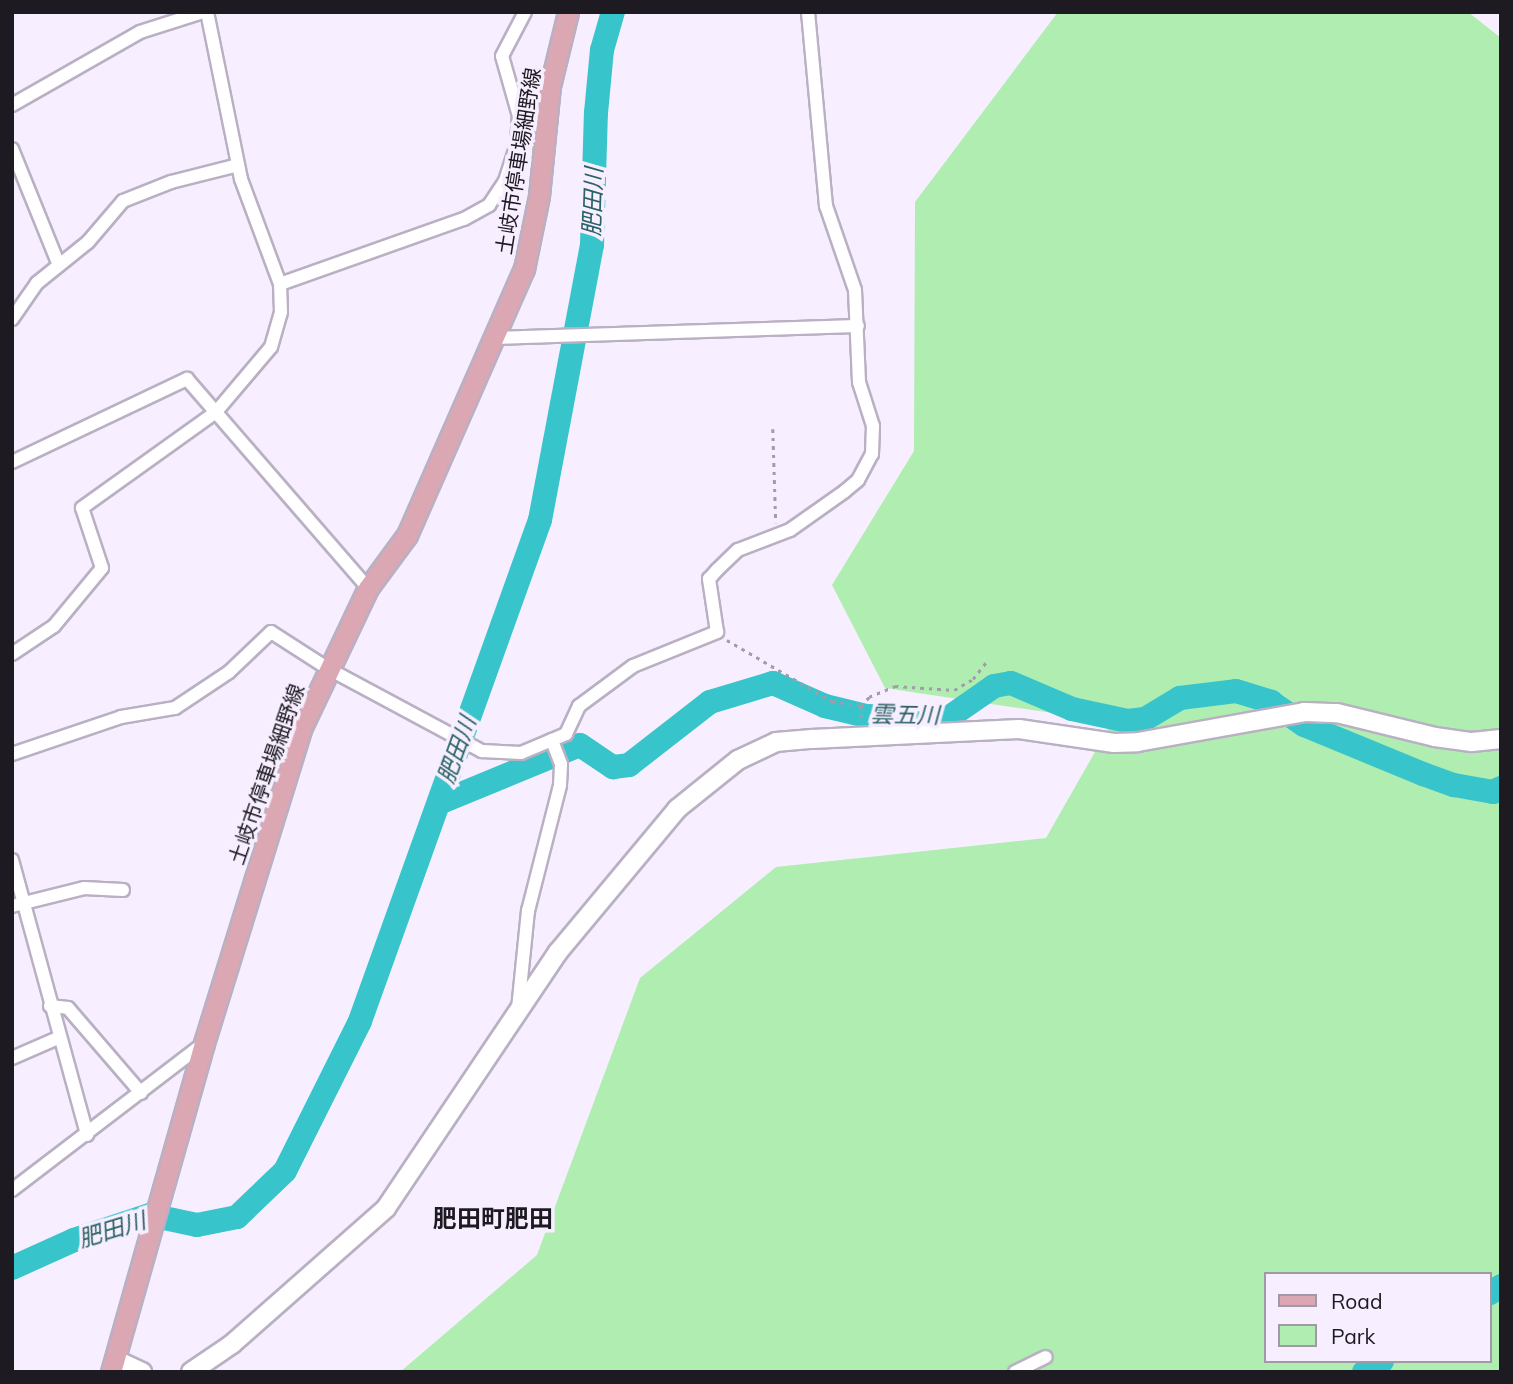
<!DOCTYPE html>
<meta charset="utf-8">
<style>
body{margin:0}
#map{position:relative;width:1513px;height:1384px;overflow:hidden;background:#f7efff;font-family:Mulish,"Noto Sans JP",sans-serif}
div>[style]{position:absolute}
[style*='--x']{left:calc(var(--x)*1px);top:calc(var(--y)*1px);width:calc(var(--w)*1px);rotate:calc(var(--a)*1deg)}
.green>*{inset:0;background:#afedb0}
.river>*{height:24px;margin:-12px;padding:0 12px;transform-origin:12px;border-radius:12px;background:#37c4cb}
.path>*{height:2.5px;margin-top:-1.25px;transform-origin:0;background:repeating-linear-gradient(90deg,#a29ca8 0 3.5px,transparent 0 8.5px)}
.roads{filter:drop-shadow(2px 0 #b9b0c3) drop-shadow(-2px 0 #b9b0c3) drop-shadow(0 2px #b9b0c3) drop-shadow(0 -2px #b9b0c3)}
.street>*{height:12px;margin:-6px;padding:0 6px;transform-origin:6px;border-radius:6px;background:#fff}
.secondary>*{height:18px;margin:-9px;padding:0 9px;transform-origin:9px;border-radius:9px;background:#fff}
.primary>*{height:19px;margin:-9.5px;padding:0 9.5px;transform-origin:9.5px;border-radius:9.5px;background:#dba7b3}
span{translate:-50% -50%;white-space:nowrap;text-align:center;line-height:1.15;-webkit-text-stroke:7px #f7efff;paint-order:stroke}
.street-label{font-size:21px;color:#1e1a21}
.water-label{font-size:23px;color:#2a6265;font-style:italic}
.quarter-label{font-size:24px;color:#1e1a21;font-weight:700}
.frame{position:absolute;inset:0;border:14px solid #1e1a21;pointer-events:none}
.legend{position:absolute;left:1264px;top:1272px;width:228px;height:91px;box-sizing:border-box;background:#f7efff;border:2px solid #a09aa6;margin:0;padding:9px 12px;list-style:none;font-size:21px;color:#1e1a21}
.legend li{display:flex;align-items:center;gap:14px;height:35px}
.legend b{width:35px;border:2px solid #a09aa6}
</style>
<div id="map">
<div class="green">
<i style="clip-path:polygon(evenodd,1058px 12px,1468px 12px,1501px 38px,1501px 1372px,400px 1372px,537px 1255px,640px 978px,776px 867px,1046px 838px,1112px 722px,885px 688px,832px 585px,914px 451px,915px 202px,1058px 12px,1266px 1274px,1490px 1274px,1490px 1361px,1266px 1361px,1266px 1274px)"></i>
</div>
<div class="river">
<i style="--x:439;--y:803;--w:152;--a:-22.4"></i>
<i style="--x:580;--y:745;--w:40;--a:34"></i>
<i style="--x:613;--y:767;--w:16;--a:-7"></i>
<i style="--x:629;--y:765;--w:103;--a:-37.9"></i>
<i style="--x:710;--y:702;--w:66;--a:-16.8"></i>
<i style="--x:773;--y:683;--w:57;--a:23.9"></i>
<i style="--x:825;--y:706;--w:42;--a:13.7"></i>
<i style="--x:866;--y:716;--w:82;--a:1.4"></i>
<i style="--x:948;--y:718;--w:56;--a:-34.8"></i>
<i style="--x:994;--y:686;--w:17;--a:-10"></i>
<i style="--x:1011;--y:683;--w:66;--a:23.1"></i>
<i style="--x:1072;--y:709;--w:57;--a:12.1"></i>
<i style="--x:1128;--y:721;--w:17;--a:-7"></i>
<i style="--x:1145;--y:719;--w:41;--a:-31"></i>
<i style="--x:1180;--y:698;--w:56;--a:-7.1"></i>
<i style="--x:1236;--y:691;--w:37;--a:17"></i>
<i style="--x:1271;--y:702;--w:40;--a:34.9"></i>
<i style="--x:1304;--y:725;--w:129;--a:22.4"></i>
<i style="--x:1423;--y:774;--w:33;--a:20"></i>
<i style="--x:1454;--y:785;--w:40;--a:10"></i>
<i style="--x:1493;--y:792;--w:9;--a:-27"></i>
<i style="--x:12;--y:1268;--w:68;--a:-24.3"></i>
<i style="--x:74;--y:1240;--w:80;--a:-18.2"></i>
<i style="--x:150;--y:1215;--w:48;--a:12"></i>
<i style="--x:197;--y:1225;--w:41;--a:-11.3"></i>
<i style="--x:237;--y:1217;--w:66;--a:-43.8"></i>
<i style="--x:285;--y:1171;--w:168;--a:-63.4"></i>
<i style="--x:360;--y:1021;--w:532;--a:-70.24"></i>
<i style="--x:540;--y:520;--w:280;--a:-79.3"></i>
<i style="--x:592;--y:245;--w:132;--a:-88.3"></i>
<i style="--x:596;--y:113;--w:63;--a:-84.6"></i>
<i style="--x:602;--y:50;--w:40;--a:-74"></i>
<i style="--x:1490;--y:1293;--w:13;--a:-32"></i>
<i style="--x:1364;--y:1372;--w:21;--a:-31"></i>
</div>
<div class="path">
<i style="--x:773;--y:429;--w:94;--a:88.2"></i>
<i style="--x:727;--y:640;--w:121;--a:30.2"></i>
<i style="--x:832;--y:701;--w:29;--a:10"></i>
<i style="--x:861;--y:706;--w:17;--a:87"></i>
<i style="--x:861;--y:706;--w:12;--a:-48"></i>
<i style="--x:869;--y:697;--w:28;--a:-23"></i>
<i style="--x:895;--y:686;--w:59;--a:3.9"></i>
<i style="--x:954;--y:690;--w:22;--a:-30"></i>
<i style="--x:973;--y:679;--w:23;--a:-52"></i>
</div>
<div class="roads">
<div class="street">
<i style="--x:12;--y:105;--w:147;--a:-29.7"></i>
<i style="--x:140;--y:32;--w:66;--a:-17.6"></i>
<i style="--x:12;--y:149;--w:123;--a:68"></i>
<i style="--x:280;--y:284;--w:195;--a:-19.5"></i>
<i style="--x:464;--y:219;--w:29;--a:-29"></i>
<i style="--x:489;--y:205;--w:29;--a:-56"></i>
<i style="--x:505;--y:181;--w:40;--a:-72"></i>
<i style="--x:517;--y:143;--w:27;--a:-86"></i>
<i style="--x:519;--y:116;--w:62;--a:-105.8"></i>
<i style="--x:502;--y:56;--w:50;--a:-62.4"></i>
<i style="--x:12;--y:319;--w:44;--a:-55.2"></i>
<i style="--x:37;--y:283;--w:65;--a:-38.8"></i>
<i style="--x:88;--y:242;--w:54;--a:-49.5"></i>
<i style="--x:123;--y:201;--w:52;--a:-21.6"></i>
<i style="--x:171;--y:182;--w:69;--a:-14.2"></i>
<i style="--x:493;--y:338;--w:365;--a:-1.9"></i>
<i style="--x:12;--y:462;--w:194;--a:-25.4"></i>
<i style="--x:187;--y:379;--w:276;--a:49.1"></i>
<i style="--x:12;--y:654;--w:50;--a:-33.7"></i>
<i style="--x:54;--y:626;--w:75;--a:-50.4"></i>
<i style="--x:102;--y:568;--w:63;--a:-108.4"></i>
<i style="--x:82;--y:508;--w:165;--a:-35.6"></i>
<i style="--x:216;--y:412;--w:85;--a:-49.8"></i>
<i style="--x:271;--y:347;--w:36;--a:-74"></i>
<i style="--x:281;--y:312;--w:28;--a:-92"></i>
<i style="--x:280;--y:284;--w:112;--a:-110.4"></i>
<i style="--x:241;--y:179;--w:170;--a:-101.5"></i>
<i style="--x:12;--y:754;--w:115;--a:-18.7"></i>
<i style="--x:121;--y:717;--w:55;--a:-9.5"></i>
<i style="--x:175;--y:708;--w:65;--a:-33.7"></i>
<i style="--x:229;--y:672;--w:58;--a:-43.6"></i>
<i style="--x:271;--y:632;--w:67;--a:32.7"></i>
<i style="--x:327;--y:668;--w:176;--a:28.2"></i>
<i style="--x:482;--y:751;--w:39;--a:3"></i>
<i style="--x:521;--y:753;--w:49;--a:-22.9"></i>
<i style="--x:566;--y:734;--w:31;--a:-65"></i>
<i style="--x:579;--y:706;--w:67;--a:-36.5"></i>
<i style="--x:633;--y:666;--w:91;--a:-22"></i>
<i style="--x:717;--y:632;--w:54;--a:-98.6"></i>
<i style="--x:709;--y:579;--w:12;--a:-48"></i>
<i style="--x:717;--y:570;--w:29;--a:-44"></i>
<i style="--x:738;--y:550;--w:56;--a:-21"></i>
<i style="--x:790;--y:530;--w:67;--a:-35.3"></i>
<i style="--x:845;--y:491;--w:17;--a:-40"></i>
<i style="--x:858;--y:480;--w:30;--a:-62"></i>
<i style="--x:872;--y:454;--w:28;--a:-88"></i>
<i style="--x:873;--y:426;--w:46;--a:-107.7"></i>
<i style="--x:859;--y:382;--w:92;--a:-92.5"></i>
<i style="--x:855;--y:290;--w:89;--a:-109"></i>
<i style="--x:826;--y:206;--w:195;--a:-95.3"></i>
<i style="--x:12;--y:860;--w:285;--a:74.7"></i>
<i style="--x:12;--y:906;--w:74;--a:-14"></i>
<i style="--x:84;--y:888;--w:39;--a:3"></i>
<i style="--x:50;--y:1006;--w:18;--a:6"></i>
<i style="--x:68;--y:1008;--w:112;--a:49.3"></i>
<i style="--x:518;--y:1009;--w:99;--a:-84.2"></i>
<i style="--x:528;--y:911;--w:130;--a:-75.7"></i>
<i style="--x:560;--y:785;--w:21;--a:-87"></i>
<i style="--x:561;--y:764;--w:26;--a:-111"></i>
<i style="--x:12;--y:1058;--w:52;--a:-23.6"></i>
<i style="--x:12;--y:1190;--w:242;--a:-37.4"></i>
<i style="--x:1015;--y:1372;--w:34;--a:-26"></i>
</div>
<div class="secondary">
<i style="--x:116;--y:1360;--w:29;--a:25"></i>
<i style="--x:191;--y:1372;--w:50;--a:-34.3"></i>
<i style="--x:232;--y:1344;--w:205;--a:-41.4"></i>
<i style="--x:386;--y:1208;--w:308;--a:-56.1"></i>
<i style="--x:558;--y:952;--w:186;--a:-50.2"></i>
<i style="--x:677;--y:809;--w:78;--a:-38.8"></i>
<i style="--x:738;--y:760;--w:42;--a:-25.3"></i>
<i style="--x:776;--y:742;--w:36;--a:-5"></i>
<i style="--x:812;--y:739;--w:207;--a:-2.8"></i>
<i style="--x:1019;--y:729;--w:96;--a:8.4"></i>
<i style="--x:1114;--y:743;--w:24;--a:-2"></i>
<i style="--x:1138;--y:742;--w:169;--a:-10.2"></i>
<i style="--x:1304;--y:712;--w:33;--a:2"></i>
<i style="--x:1337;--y:713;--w:101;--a:13.8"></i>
<i style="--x:1435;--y:737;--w:37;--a:8"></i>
<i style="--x:1472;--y:742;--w:29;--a:-6"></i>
</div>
<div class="primary">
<i style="--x:111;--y:1372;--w:342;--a:-74.2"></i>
<i style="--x:204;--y:1043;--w:329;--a:-72.8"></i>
<i style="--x:301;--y:729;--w:156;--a:-64.6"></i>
<i style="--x:368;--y:588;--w:66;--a:-53.7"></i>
<i style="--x:407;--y:535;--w:291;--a:-66.3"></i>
<i style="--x:524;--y:269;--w:75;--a:-78.4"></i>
<i style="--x:539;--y:196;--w:111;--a:-84.3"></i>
<i style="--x:550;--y:86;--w:76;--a:-76.3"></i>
</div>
</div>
<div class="street-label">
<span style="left:518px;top:161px;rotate:-81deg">土岐市停車場細野線</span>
<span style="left:266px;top:774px;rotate:-71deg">土岐市停車場細野線</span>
</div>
<div class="water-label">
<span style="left:593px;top:202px;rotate:-88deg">肥田川</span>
<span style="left:905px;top:715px;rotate:1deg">雲五川</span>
<span style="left:457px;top:750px;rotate:-70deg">肥田川</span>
<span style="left:112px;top:1230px;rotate:-17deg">肥田川</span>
</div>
<div class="quarter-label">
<span style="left:493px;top:1219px">肥田町肥田</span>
</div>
<div class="frame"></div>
<ul class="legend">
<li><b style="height:9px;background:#dba7b3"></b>Road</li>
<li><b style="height:19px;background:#afedb0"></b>Park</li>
</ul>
</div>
